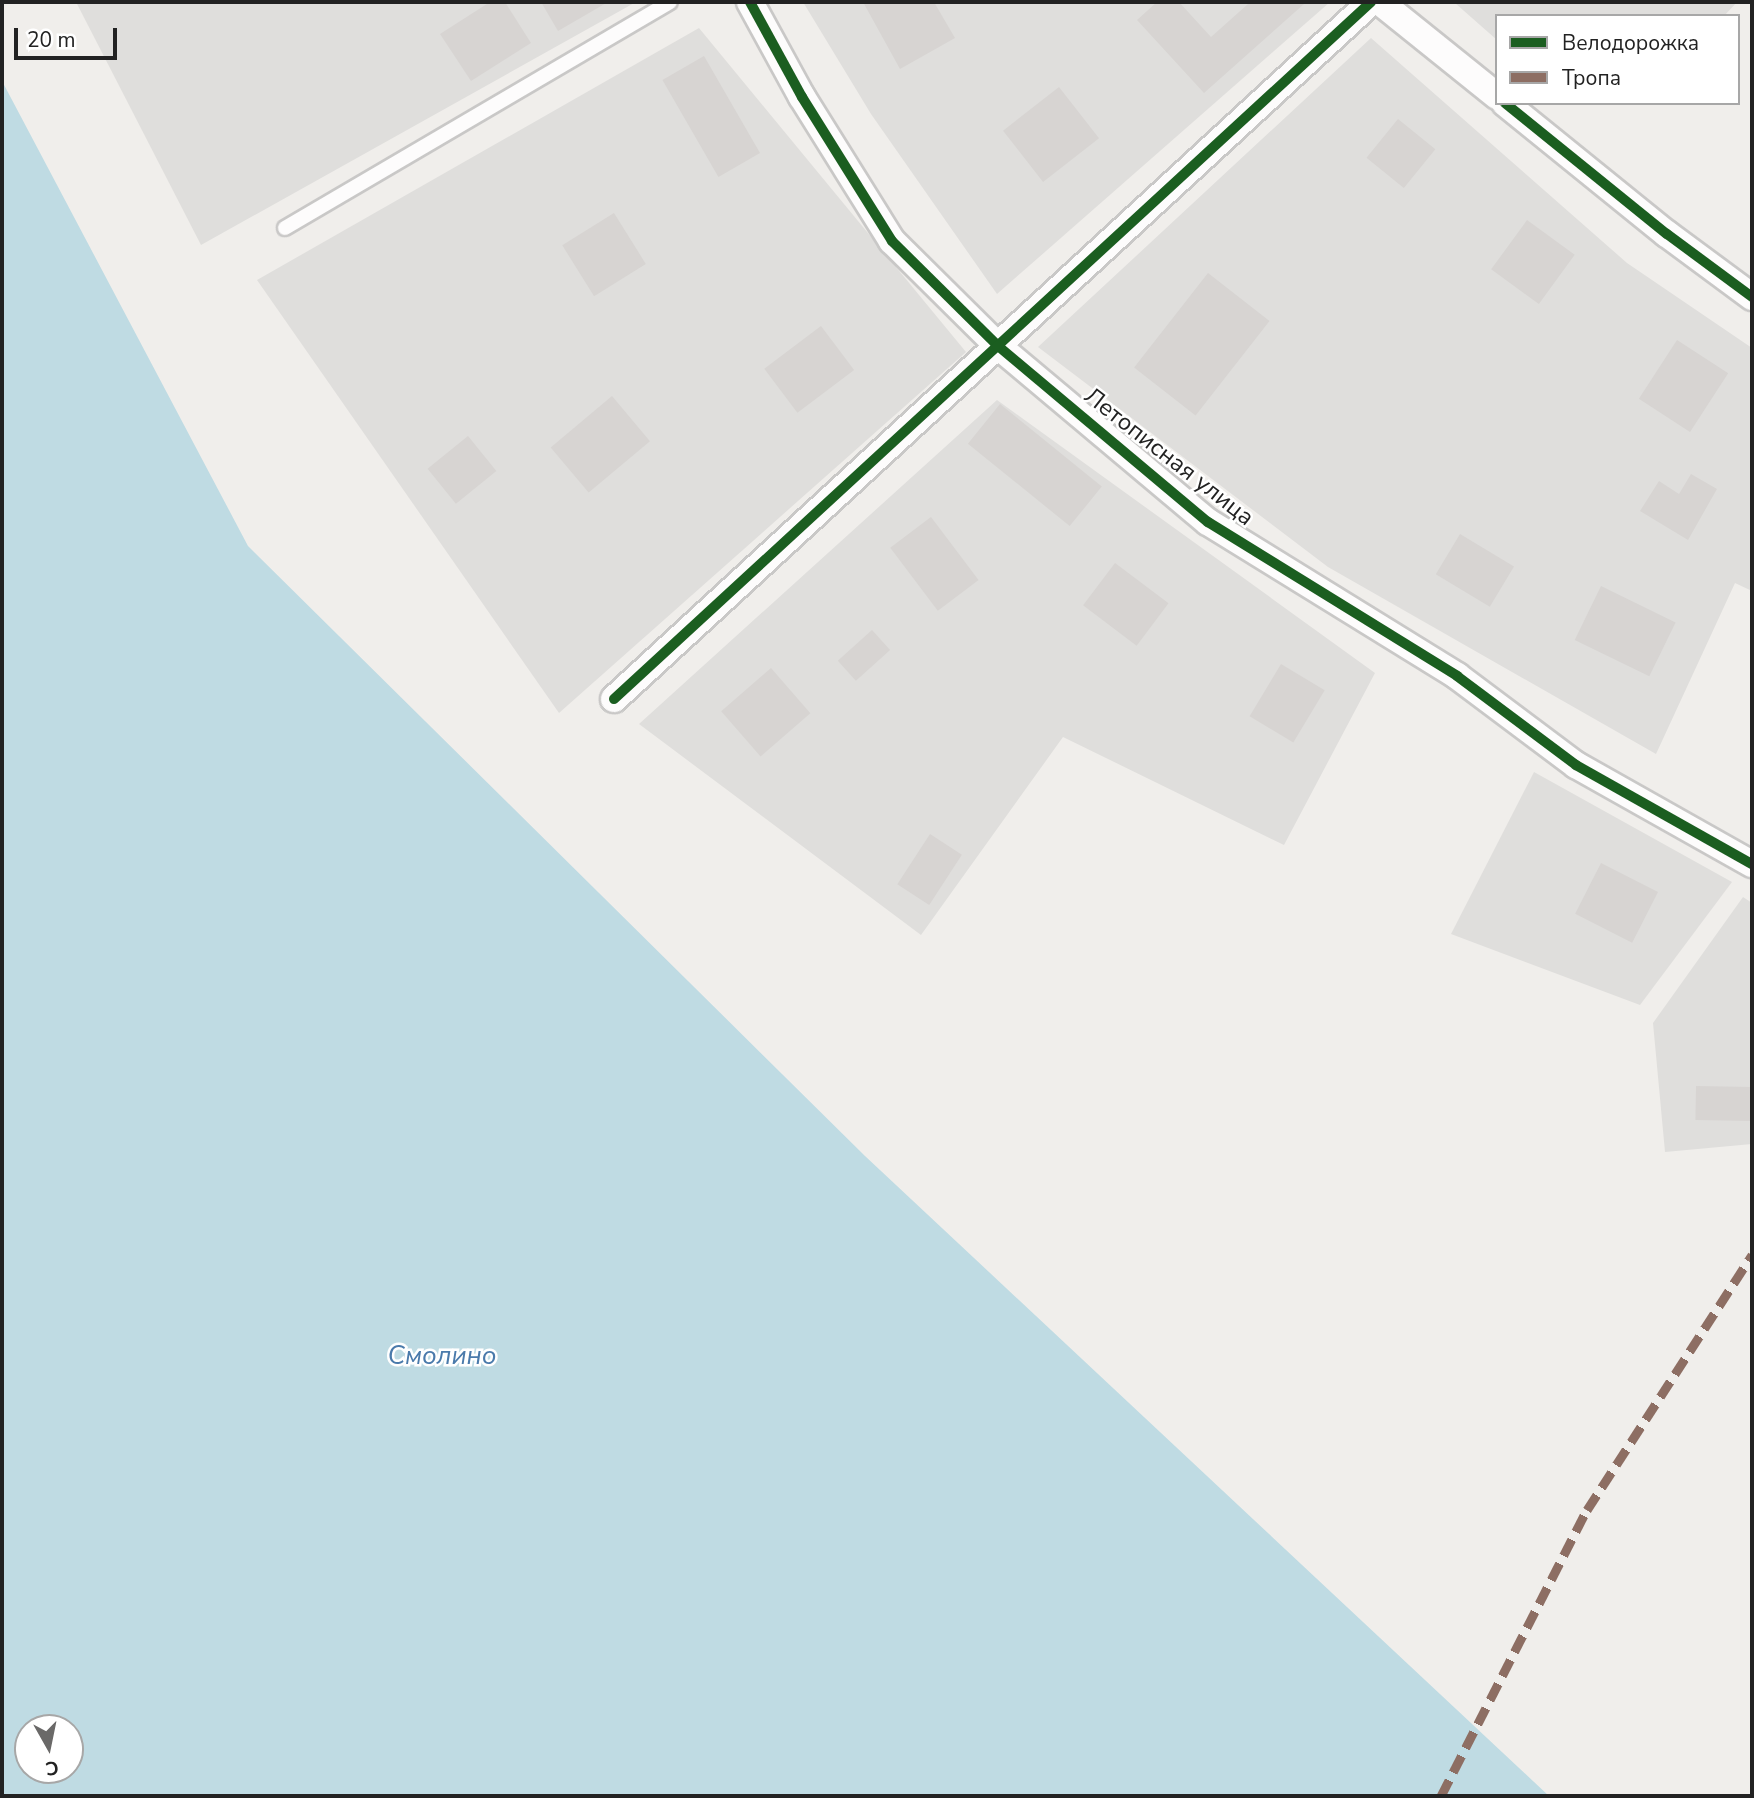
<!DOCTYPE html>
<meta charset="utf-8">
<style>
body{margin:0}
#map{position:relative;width:1754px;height:1798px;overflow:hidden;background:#f0eeeb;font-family:"Nunito Sans",sans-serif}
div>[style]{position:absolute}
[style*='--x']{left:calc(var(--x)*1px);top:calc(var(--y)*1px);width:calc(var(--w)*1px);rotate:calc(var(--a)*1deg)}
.residential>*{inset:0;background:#dfdedc}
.water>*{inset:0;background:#bfdbe3}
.building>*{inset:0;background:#d7d4d2;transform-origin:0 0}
.roads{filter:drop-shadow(2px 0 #c9c8c7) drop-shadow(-2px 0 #c9c8c7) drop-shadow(0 2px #c9c8c7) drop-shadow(0 -2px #c9c8c7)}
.lane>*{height:14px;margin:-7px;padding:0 7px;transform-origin:7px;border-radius:7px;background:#fdfcfc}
.street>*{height:26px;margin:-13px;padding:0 13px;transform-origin:13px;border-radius:13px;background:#fdfcfc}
.quiet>*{height:9px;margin-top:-4.5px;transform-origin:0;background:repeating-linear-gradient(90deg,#8d6e63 0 18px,transparent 0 27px)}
.cycleway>*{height:10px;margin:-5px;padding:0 5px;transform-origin:5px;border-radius:5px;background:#1b5e20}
span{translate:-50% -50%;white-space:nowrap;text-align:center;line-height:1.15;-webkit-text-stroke:5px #fff;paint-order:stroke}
.street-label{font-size:24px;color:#222}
.water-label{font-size:26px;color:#4a7aab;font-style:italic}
.frame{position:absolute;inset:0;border:4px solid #222;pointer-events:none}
.legend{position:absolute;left:1495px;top:14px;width:245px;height:91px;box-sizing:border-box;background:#fff;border:2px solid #a7a7a7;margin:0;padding:9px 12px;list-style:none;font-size:21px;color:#222}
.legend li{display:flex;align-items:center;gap:14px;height:35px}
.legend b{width:35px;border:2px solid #a7a7a7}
.north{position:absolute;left:14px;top:1714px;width:70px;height:70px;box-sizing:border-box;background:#fff;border:2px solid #a7a7a7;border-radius:50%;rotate:171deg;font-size:19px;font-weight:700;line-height:28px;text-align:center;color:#222}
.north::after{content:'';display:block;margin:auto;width:24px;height:32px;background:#6a6968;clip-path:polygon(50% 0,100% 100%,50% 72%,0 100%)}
.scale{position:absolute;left:14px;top:28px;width:103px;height:32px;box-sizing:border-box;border:4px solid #222;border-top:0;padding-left:9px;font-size:21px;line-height:24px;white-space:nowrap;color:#222;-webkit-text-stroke:5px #fff;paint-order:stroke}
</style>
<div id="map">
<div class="residential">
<i style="clip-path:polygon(76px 2px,636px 2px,201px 245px)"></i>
<i style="clip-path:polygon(803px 2px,1330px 2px,997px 294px,871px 114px)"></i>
<i style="clip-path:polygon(1737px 2px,1724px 16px,1497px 16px,1497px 40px,1455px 3px)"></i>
<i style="clip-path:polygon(699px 28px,966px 352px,559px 713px,257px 280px)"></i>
<i style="clip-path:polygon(1371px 38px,1627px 263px,1752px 348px,1752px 591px,1735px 583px,1656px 754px,1328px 567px,1038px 347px)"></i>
<i style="clip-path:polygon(997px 400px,1375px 673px,1284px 845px,1063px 737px,921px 935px,639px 724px)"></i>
<i style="clip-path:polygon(1534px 772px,1732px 882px,1640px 1005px,1451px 934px)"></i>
<i style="clip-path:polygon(1743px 897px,1752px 903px,1752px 1144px,1665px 1152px,1653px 1023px)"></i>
</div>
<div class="water">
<i style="clip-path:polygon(evenodd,2px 81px,248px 546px,865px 1156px,1549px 1796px,2px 1796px,2px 81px,28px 1728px,70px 1728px,70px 1770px,28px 1770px,28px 1728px)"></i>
</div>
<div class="building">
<i style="clip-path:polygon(490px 2px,505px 2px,531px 43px,471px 81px,440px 34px)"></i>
<i style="clip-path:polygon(541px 2px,608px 2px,558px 31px)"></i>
<i style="clip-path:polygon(863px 2px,934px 2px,955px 38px,900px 69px)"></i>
<i style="clip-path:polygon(1157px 2px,1179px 2px,1211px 37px,1248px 4px,1245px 2px,1304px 4px,1204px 93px,1137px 20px)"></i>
<i style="left:704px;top:56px;width:112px;height:48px;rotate:60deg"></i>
<i style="left:1059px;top:87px;width:65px;height:71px;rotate:52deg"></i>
<i style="left:1398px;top:119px;width:48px;height:50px;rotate:39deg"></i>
<i style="left:614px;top:213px;width:60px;height:61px;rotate:58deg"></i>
<i style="left:1527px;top:220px;width:59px;height:61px;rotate:36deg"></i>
<i style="left:1208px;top:273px;width:78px;height:120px;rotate:38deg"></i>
<i style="left:821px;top:326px;width:55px;height:71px;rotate:53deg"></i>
<i style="left:1677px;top:340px;width:61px;height:70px;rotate:33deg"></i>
<i style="left:612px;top:396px;width:59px;height:80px;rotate:50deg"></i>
<i style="left:1000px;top:404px;width:131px;height:51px;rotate:39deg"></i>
<i style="left:468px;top:436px;width:45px;height:52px;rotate:51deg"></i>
<i style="clip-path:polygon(1691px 474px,1717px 489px,1688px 540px,1640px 511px,1659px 481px,1679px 494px)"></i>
<i style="left:931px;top:517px;width:79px;height:51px;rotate:53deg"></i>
<i style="left:1460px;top:534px;width:63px;height:47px;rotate:31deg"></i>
<i style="left:1115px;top:563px;width:67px;height:53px;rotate:37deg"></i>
<i style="left:1601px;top:586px;width:83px;height:60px;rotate:26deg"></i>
<i style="left:872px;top:630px;width:27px;height:46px;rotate:48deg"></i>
<i style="left:1281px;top:664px;width:51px;height:61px;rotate:31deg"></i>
<i style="left:771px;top:668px;width:60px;height:66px;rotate:49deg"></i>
<i style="left:930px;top:834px;width:38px;height:60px;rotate:33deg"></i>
<i style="left:1601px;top:863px;width:64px;height:57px;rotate:27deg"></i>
<i style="left:1696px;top:1086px;width:56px;height:34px;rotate:1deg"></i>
</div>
<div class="roads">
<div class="lane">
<i style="--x:285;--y:228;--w:446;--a:-30.4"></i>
</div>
<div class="street">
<i style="--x:750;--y:2;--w:108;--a:61.3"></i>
<i style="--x:802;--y:97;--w:170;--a:58"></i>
<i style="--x:892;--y:241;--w:149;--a:44.7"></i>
<i style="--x:998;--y:346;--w:274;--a:40"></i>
<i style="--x:1208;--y:522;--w:293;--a:31.7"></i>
<i style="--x:1457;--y:676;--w:149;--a:36.8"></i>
<i style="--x:1576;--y:765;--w:202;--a:29.4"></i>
<i style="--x:1380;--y:2;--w:150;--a:38.8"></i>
<i style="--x:1505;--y:103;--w:208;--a:39"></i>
<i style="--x:1667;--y:234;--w:106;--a:36.5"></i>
<i style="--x:614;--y:699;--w:1029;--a:-42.64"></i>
</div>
</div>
<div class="quiet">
<i style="--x:1441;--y:1796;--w:321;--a:-63"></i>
<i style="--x:1587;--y:1510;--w:304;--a:-57.1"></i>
</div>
<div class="cycleway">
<i style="--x:750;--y:2;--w:108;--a:61.3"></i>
<i style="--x:802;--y:97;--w:170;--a:58"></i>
<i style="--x:892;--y:241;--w:149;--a:44.7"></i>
<i style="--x:998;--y:346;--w:274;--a:40"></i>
<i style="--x:1208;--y:522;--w:293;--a:31.7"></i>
<i style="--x:1457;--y:676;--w:149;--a:36.8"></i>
<i style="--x:1576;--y:765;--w:202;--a:29.4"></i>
<i style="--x:1505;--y:103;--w:208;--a:39"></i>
<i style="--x:1667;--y:234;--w:106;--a:36.5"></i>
<i style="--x:614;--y:699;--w:1029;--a:-42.64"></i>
</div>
<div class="street-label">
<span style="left:1169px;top:457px;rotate:38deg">Летописная улица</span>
</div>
<div class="water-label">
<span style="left:442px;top:1356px">Смолино</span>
</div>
<div class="frame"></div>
<ul class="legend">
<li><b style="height:9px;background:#1b5e20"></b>Велодорожка</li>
<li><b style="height:9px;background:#8d6e63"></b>Тропа</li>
</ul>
<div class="north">С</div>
<div class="scale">20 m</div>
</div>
